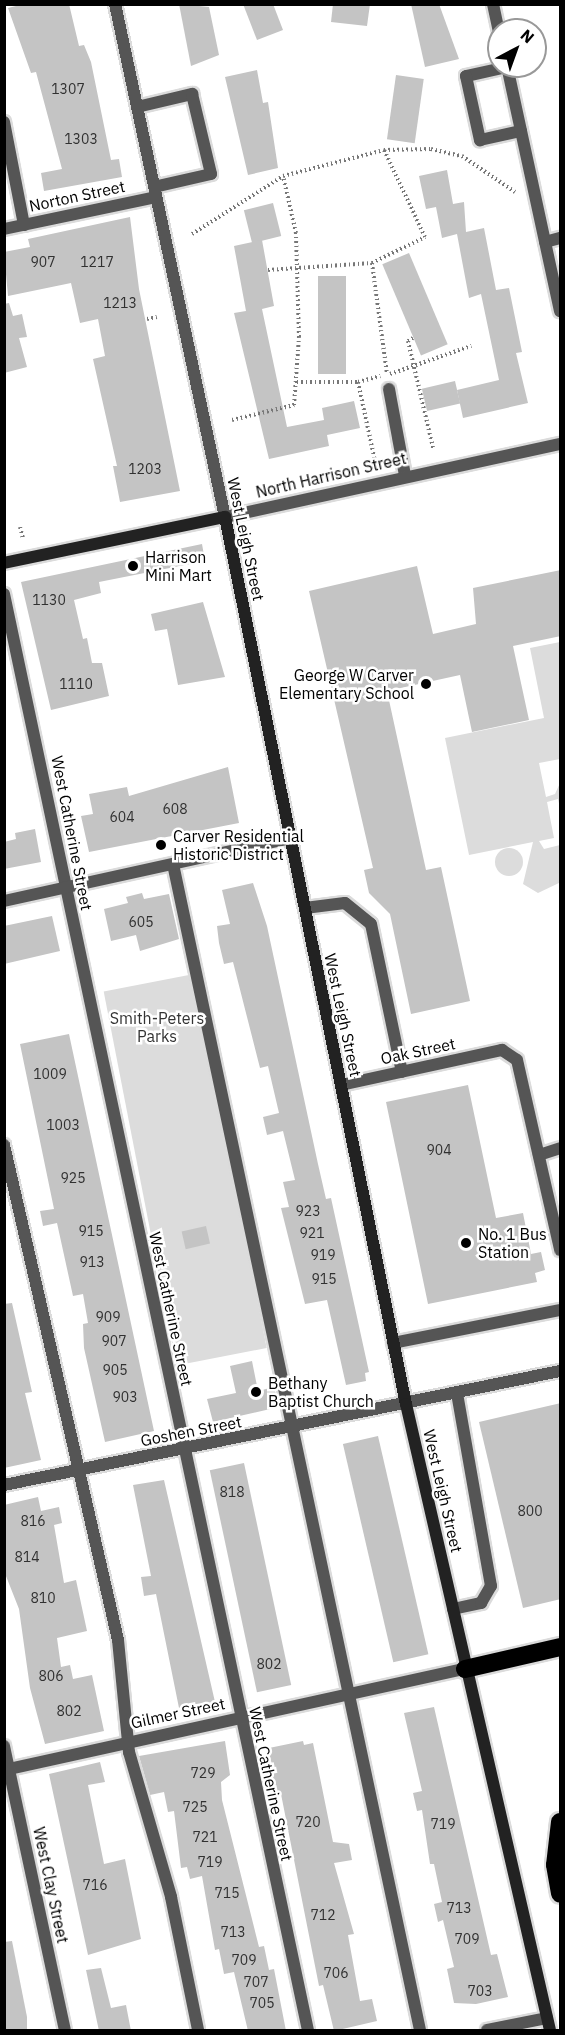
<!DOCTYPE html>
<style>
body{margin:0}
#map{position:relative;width:565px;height:2035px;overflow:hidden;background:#fff;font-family:"IBM Plex Sans",sans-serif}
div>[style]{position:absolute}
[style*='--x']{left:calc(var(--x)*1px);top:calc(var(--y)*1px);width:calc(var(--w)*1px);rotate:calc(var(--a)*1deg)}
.green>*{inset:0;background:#dcdcdc;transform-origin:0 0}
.round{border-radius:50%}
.building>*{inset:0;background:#c4c4c4;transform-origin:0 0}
.path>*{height:4px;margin-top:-2px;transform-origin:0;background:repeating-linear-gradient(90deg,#777 0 1.5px,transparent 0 4.5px)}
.roads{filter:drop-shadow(2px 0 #dbdbdb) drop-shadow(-2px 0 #dbdbdb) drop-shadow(0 2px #dbdbdb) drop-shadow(0 -2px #dbdbdb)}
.service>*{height:12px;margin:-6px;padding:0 6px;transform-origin:6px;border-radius:6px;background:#555}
.minor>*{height:12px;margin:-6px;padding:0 6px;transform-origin:6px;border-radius:6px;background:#555}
.tertiary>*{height:12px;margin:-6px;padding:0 6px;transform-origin:6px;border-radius:6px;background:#555}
.secondary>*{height:12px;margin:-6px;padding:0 6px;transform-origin:6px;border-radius:6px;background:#222}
.motorway>*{height:18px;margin:-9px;padding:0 9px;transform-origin:9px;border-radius:9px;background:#000}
.dots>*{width:16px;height:16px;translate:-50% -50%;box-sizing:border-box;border:3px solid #fff;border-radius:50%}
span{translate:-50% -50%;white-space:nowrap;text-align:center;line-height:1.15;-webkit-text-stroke:5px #fff;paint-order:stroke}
.number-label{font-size:14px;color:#313131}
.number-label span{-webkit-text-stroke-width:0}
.street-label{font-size:16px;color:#000}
.poi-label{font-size:16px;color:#000}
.left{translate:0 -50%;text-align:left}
.right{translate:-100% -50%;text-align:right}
.park-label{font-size:16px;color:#333}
.frame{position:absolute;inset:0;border:6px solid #000;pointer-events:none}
.north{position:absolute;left:487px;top:18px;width:60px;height:60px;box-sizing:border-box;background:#fff;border:2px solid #999;border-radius:50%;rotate:41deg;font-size:16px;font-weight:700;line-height:24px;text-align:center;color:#000}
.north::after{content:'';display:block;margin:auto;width:21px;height:27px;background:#000;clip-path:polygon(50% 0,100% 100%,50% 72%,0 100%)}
</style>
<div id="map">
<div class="green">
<i style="clip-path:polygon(560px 642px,560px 759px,539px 763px,546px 797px,555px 794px,560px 783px,560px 808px,558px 799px,547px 802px,554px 838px,539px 841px,544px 849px,560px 845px,560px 869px,559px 883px,538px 893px,523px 884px,533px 842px,469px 855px,445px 738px,544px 718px,530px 648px)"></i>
<i class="round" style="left:495px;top:848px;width:28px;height:28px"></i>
<i style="left:194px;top:974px;width:381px;height:92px;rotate:79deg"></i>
</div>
<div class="building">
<i style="clip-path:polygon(24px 4px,69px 4px,79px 46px,84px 45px,91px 62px,111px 160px,119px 159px,122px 177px,44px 191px,41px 173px,62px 169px,36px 72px,31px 73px,8px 8px)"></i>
<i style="clip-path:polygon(179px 4px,209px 7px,219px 55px,191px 66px)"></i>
<i style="clip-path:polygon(243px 4px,273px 4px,283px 30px,257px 40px)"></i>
<i style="clip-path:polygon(333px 4px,370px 4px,367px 26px,331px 22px)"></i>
<i style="clip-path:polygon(411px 4px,439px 4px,459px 59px,425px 67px)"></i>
<i style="clip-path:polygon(257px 70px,263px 103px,268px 102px,278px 168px,248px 175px,225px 77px)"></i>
<i style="left:396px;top:75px;width:28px;height:65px;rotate:8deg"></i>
<i style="clip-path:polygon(447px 170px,453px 204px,464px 202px,466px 232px,484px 228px,496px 290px,509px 288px,522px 352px,516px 353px,528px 403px,463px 418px,457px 390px,499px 380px,481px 294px,469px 298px,457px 234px,442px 238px,436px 207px,426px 209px,419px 176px)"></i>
<i style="left:273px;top:203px;width:34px;height:30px;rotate:76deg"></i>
<i style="clip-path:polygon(130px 217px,139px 289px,180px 491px,120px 502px,113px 466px,117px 466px,93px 359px,105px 356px,98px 319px,80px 323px,71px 283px,8px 296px,4px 252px,30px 247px,28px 239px)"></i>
<i style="clip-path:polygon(262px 240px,274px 306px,262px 309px,287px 427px,324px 420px,322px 408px,354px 401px,360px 428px,327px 435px,329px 446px,269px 459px,234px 313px,246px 311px,234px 246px)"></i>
<i style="left:409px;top:253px;width:99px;height:29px;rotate:67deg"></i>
<i style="left:318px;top:276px;width:28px;height:98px"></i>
<i style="clip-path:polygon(9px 303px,13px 316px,22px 314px,27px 337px,19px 338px,27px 367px,4px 373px,4px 304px)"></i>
<i style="left:455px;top:381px;width:23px;height:34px;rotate:77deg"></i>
<i style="clip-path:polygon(202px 544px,205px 561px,99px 582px,101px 593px,74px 600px,83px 639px,87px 638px,92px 663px,102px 663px,109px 696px,51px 710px,21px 582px)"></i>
<i style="clip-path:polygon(417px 566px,433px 634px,476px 624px,473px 588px,561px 570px,561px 636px,513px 646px,529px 720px,472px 732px,460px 675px,387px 691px,426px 870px,441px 867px,470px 1001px,411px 1014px,390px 914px,369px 893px,364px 870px,373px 868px,309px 591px)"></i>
<i style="clip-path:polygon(203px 602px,225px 677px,178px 685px,167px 629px,155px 631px,151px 614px)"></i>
<i style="clip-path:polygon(228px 767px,239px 823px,89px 852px,81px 816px,93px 814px,89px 794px,127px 787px,129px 796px)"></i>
<i style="clip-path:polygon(35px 829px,41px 862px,4px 869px,4px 842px,16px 839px,15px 833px)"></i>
<i style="clip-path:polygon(253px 883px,267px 926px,318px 1164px,326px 1199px,331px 1198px,369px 1372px,365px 1373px,366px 1381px,346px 1385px,327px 1300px,305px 1304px,281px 1208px,289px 1207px,283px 1182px,295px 1180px,283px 1131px,267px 1135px,263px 1117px,279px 1113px,268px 1066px,260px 1068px,233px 962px,224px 964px,219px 943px,217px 926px,230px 924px,222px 890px)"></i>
<i style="clip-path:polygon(142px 893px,144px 899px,169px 894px,179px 939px,140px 951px,136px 935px,111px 941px,104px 909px,128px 903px,126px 897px)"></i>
<i style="clip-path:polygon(52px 916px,60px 951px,4px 964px,4px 926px)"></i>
<i style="clip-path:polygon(69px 1034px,154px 1431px,105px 1442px,84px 1348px,83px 1324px,88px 1323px,83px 1294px,73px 1296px,57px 1223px,43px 1226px,40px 1211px,54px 1209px,20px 1044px)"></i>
<i style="clip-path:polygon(468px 1085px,496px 1218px,523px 1213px,531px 1254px,541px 1252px,545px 1270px,535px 1273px,537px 1282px,428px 1304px,386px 1102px)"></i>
<i style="left:206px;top:1226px;width:18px;height:25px;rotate:77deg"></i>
<i style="clip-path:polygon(12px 1303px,32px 1392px,25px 1393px,41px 1460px,4px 1468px,4px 1304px)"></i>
<i style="clip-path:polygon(252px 1361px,258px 1391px,274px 1387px,279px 1407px,213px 1422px,207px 1399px,236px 1393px,230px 1366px)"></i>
<i style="clip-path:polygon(561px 1403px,561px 1599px,523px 1608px,479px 1422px)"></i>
<i style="left:378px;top:1436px;width:224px;height:36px;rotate:77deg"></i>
<i style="left:244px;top:1463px;width:227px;height:35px;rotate:78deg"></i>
<i style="clip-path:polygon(164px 1480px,215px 1702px,179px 1708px,156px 1594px,144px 1596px,141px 1577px,151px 1576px,133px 1485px)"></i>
<i style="clip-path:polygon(38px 1497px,41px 1511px,59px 1507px,62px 1523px,54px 1525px,64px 1583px,76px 1580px,87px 1631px,57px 1638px,61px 1667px,70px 1665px,73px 1679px,92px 1675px,104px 1731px,45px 1744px,30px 1688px,19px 1609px,4px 1571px,4px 1505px)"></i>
<i style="clip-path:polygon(434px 1707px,491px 1955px,497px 1954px,508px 1997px,476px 2004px,454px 2003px,447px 1969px,454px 1967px,443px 1920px,438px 1922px,434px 1904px,442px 1902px,434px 1864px,430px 1864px,422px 1810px,417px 1811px,413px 1793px,422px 1791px,404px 1713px)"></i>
<i style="clip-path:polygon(225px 1741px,230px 1775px,221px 1782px,222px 1800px,259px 1947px,264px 1946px,269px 1970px,274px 1969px,286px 2031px,248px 2031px,234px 1972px,224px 1974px,219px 1949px,215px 1950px,202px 1876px,190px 1879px,187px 1867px,181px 1868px,174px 1811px,168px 1812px,164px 1792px,150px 1795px,139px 1756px)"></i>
<i style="clip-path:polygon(303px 1741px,304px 1745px,313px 1743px,333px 1842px,349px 1844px,352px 1860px,334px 1863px,354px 1934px,348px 1935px,360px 2001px,372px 1999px,377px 2021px,334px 2031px,323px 1985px,319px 1986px,281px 1794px,274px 1789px,267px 1754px,269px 1748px)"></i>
<i style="clip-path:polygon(100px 1762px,105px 1782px,88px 1785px,104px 1864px,125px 1859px,141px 1939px,88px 1955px,49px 1774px)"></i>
<i style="clip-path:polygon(12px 1941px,27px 2017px,27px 2031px,4px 2031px,4px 1942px)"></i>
<i style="clip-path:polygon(101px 1968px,111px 2008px,126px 2005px,131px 2031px,99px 2031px,86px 1970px)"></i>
</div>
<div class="path">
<i style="--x:192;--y:234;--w:108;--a:-32.5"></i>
<i style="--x:283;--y:176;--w:104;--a:-14.4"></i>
<i style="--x:384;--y:150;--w:47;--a:-1.2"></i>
<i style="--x:431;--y:149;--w:32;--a:13"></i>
<i style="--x:462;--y:156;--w:64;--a:34.2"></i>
<i style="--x:372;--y:263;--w:112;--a:82.3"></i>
<i style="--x:268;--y:270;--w:104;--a:-3.9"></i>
<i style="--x:372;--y:263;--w:59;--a:-26.1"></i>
<i style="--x:425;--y:237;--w:96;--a:-115.2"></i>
<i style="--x:147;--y:319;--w:10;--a:-11"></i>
<i style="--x:413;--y:338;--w:6;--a:149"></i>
<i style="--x:408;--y:341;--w:110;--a:76.8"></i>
<i style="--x:390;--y:374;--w:86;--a:-19.1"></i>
<i style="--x:297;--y:382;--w:61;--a:0"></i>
<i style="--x:358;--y:382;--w:23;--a:-15"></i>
<i style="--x:358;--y:382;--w:81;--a:77.9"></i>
<i style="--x:232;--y:420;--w:64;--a:-13.6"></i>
<i style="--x:294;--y:405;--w:68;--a:-85.8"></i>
<i style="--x:299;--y:337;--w:104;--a:-91.7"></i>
<i style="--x:296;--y:233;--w:58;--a:-102.8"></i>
<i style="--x:20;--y:527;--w:11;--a:75"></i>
</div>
<div class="roads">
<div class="service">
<i style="--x:507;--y:67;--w:42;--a:167.6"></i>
<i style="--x:466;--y:76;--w:66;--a:77.7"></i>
<i style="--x:480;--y:140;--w:42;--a:-12.4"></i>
<i style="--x:137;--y:107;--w:57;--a:-13.3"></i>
<i style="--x:192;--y:94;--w:82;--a:76.6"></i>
<i style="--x:211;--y:174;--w:58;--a:167.2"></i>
<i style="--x:4;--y:122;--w:105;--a:79"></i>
<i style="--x:545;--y:242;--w:16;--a:-15"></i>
<i style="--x:389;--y:389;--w:87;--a:79.5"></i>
<i style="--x:173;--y:864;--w:1192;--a:78.04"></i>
<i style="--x:305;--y:908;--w:40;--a:-7.1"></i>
<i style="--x:345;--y:903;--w:33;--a:39"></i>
<i style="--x:371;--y:924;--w:151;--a:78.2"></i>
<i style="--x:4;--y:1145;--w:508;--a:77.03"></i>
<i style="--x:118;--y:1640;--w:113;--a:84.4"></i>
<i style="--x:129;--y:1752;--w:151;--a:73.8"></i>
<i style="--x:171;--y:1897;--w:136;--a:78.5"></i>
<i style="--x:539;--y:1155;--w:22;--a:-18"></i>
<i style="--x:393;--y:1343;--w:170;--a:-11.2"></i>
<i style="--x:453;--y:1609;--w:29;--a:-12"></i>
<i style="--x:481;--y:1603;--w:20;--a:-60"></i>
<i style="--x:491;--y:1586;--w:196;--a:-100"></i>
</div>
<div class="minor">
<i style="--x:493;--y:4;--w:29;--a:78"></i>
<i style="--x:507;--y:66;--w:251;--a:77.8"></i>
<i style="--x:4;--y:229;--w:155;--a:-11.9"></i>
<i style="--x:225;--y:517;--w:343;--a:-12.3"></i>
<i style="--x:4;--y:594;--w:1468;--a:78.05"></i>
<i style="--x:4;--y:901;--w:293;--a:-12.4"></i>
<i style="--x:341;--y:1085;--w:165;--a:-12.3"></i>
<i style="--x:502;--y:1050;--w:18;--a:34"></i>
<i style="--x:517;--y:1060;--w:195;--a:77.2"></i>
<i style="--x:4;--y:1485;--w:568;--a:-11.59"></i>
<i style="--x:4;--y:1770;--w:472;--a:-12.4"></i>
<i style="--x:487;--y:2030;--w:61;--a:-11.3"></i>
</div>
<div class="tertiary">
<i style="--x:115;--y:4;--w:525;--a:77.9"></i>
<i style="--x:4;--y:1746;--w:290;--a:77.9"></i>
</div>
<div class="secondary">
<i style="--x:4;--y:563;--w:226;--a:-11.8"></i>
<i style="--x:225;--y:517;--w:905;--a:78.47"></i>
<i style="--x:406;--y:1404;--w:642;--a:77.05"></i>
</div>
<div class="motorway">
<i style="--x:465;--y:1669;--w:98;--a:-13"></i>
<i style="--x:560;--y:1822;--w:43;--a:96.6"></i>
<i style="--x:555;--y:1865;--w:29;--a:80"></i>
</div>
</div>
<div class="dots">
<i style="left:133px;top:566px;background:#000"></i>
<i style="left:426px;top:684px;background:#000"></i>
<i style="left:161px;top:845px;background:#000"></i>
<i style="left:466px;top:1243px;background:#000"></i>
<i style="left:256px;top:1392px;background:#000"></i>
</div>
<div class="number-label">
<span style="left:68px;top:89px">1307</span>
<span style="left:81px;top:139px">1303</span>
<span style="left:43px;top:262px">907</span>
<span style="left:97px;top:262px">1217</span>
<span style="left:120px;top:303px">1213</span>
<span style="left:145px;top:469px">1203</span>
<span style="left:49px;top:600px">1130</span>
<span style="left:76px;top:684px">1110</span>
<span style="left:175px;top:809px">608</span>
<span style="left:122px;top:817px">604</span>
<span style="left:141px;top:922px">605</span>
<span style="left:50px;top:1074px">1009</span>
<span style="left:63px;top:1125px">1003</span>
<span style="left:439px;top:1150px">904</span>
<span style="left:73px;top:1178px">925</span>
<span style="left:308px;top:1211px">923</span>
<span style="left:91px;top:1231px">915</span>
<span style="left:312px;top:1233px">921</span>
<span style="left:323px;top:1255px">919</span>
<span style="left:92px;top:1262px">913</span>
<span style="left:324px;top:1279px">915</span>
<span style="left:108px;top:1317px">909</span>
<span style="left:114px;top:1341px">907</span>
<span style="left:115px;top:1370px">905</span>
<span style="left:125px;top:1397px">903</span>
<span style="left:232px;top:1492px">818</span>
<span style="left:530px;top:1511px">800</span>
<span style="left:33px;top:1521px">816</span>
<span style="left:27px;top:1557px">814</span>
<span style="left:43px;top:1598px">810</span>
<span style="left:269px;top:1664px">802</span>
<span style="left:51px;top:1676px">806</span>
<span style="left:69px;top:1711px">802</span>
<span style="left:203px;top:1773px">729</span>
<span style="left:195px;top:1807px">725</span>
<span style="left:308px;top:1822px">720</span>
<span style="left:443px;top:1824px">719</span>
<span style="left:205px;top:1837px">721</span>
<span style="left:210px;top:1862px">719</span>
<span style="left:95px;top:1885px">716</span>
<span style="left:227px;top:1893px">715</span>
<span style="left:459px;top:1908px">713</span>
<span style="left:323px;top:1915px">712</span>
<span style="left:233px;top:1932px">713</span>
<span style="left:467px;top:1939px">709</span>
<span style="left:244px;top:1960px">709</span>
<span style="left:336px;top:1973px">706</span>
<span style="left:256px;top:1982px">707</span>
<span style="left:480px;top:1991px">703</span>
<span style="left:262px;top:2003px">705</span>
</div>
<div class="street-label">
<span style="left:77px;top:196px;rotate:-12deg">Norton Street</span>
<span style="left:331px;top:475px;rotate:-13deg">North Harrison Street</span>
<span style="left:246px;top:539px;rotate:78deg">West Leigh Street</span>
<span style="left:72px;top:833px;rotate:79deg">West Catherine Street</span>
<span style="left:343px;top:1015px;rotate:78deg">West Leigh Street</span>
<span style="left:418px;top:1051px;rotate:-12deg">Oak Street</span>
<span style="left:171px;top:1309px;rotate:78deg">West Catherine Street</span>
<span style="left:191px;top:1431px;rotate:-11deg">Goshen Street</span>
<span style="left:443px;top:1491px;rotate:77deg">West Leigh Street</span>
<span style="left:178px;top:1713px;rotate:-12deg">Gilmer Street</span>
<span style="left:271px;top:1784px;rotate:78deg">West Catherine Street</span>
<span style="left:51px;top:1885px;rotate:78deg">West Clay Street</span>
</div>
<div class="poi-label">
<span class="left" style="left:145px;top:566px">Harrison<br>Mini Mart</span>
<span class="right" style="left:414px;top:684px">George W Carver<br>Elementary School</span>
<span class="left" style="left:173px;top:845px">Carver Residential<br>Historic District</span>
<span class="left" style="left:478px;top:1243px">No. 1 Bus<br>Station</span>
<span class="left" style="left:268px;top:1392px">Bethany<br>Baptist Church</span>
</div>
<div class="park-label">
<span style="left:157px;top:1027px">Smith-Peters<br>Parks</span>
</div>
<div class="frame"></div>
<div class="north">N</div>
</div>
